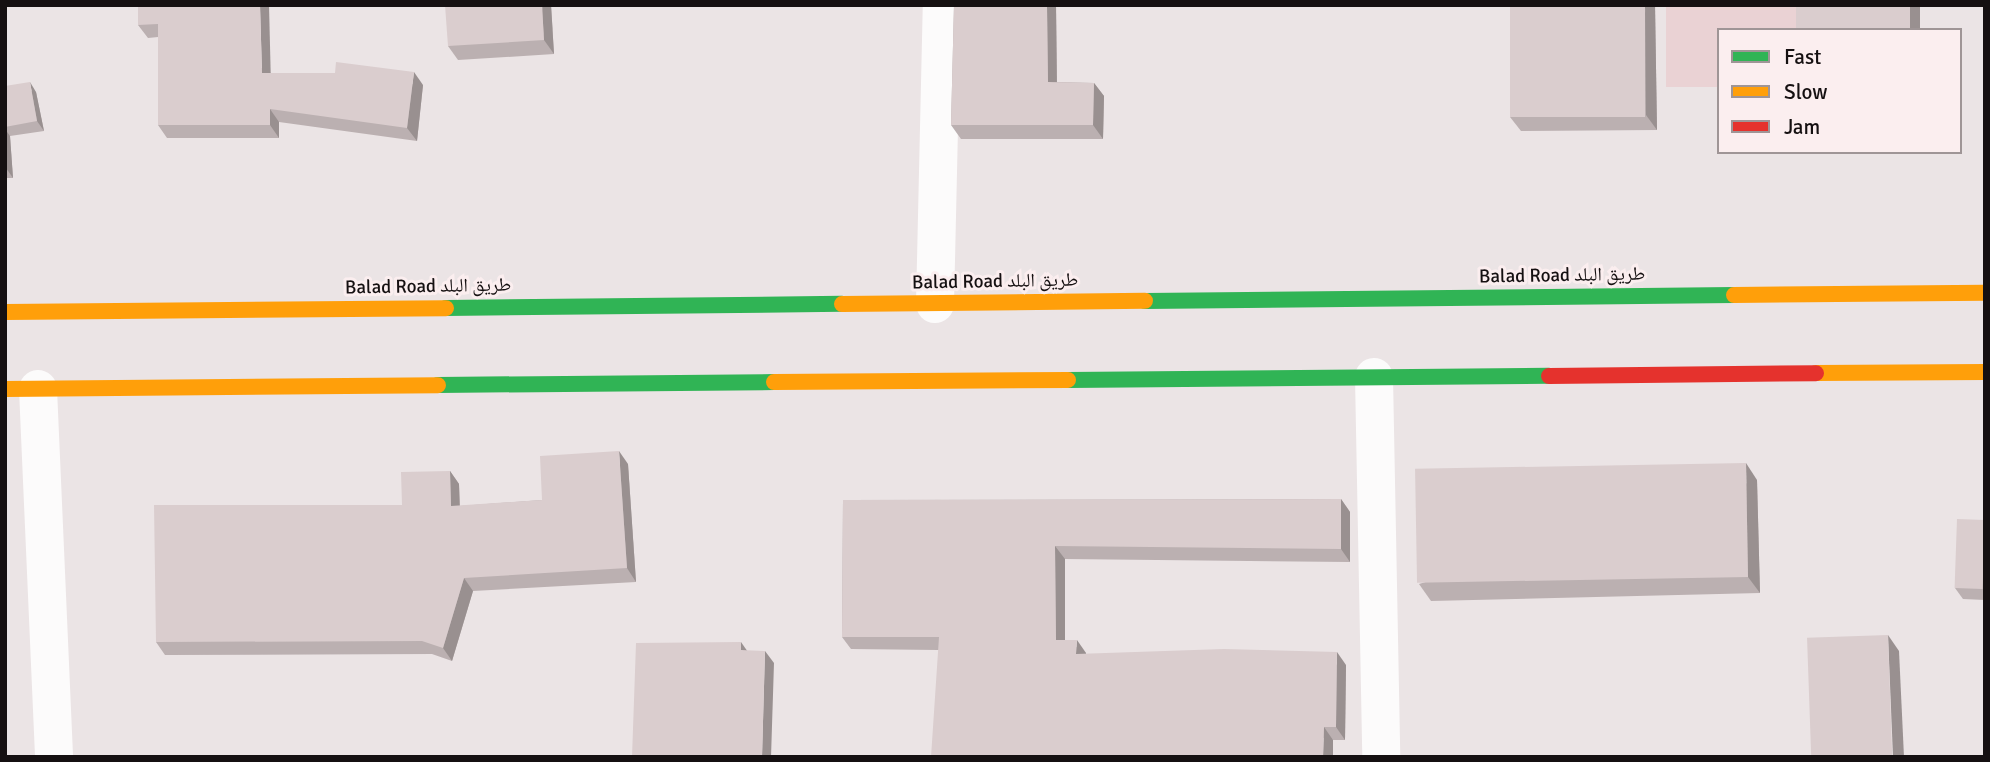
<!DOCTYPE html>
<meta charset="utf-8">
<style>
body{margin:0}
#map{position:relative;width:1990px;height:762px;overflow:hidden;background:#ebe4e5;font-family:Signika,"Noto Naskh Arabic",sans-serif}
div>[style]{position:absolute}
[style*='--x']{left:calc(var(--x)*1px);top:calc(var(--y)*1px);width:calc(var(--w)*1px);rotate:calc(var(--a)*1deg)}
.green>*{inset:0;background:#ead2d4}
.street>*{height:38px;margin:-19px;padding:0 19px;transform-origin:19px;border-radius:19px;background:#fcfbfb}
.fast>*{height:16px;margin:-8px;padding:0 8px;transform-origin:8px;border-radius:8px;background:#30b455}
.slow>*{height:16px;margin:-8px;padding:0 8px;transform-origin:8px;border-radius:8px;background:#ff9f0a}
.jam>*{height:16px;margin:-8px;padding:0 8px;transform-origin:8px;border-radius:8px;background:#e5322d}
.wall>*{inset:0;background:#bbb0b1}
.shaded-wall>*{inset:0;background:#999090;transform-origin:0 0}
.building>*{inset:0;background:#dacdce;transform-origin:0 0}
span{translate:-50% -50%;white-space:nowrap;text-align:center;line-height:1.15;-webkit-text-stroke:6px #fbeeef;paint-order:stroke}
.street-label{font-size:19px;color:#151011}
.frame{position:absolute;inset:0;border:7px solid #151011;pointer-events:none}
.legend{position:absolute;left:1717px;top:28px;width:245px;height:126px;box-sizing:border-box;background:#fbeeef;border:2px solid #9f9596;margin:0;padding:9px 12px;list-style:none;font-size:21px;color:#151011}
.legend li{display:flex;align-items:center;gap:14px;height:35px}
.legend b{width:35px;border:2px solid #9f9596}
</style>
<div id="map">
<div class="green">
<i style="clip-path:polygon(1666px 5px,1796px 5px,1796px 30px,1719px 30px,1719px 87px,1666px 87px)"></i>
</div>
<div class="street">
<i style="--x:935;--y:304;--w:299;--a:-88.7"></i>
<i style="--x:1374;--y:377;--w:380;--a:88.9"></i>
<i style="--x:38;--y:389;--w:368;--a:87.5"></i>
</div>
<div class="fast">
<i style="--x:1145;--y:301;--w:589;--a:-0.58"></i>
<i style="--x:446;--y:308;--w:396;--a:-0.6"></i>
<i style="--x:1068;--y:380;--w:481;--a:-0.5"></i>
<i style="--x:438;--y:385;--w:336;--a:-0.5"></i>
</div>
<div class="slow">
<i style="--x:1734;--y:295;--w:251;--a:-0.5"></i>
<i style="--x:842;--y:304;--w:303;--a:-0.6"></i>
<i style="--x:5;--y:312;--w:441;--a:-0.5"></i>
<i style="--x:1816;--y:373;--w:169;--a:-0.3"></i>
<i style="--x:774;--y:382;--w:294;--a:-0.4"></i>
<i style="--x:5;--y:389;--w:433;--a:-0.5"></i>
</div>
<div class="jam">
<i style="--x:1549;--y:376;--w:267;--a:-0.6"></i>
</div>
<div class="wall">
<i style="clip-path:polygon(138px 5px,271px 73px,423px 85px,417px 141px,279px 122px,279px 138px,167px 138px,158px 125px,158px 37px,148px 38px,138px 25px)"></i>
<i style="clip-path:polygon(551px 5px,554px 54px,458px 60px,448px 46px)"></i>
<i style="clip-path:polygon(954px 5px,1056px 5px,1057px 82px,1094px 83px,1104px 96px,1103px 139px,961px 139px,951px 125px)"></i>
<i style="clip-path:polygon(1655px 5px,1657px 130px,1521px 131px,1510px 117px)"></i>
<i style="clip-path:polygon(5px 86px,36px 92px,44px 131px,10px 136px,13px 178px,5px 178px)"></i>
<i style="clip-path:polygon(628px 464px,636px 582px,473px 591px,452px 661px,432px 654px,165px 655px,156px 642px,402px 505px,450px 471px,459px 484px,460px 506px,542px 500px)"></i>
<i style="clip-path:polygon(1757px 480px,1760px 593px,1431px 601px,1419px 584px)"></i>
<i style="clip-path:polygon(1341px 499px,1350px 512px,1350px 562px,1065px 559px,1065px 640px,1086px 653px,1086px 654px,1346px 665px,1345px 740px,1333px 740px,938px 650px,851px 649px,842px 637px,843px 500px)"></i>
<i style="clip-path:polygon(1985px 520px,1985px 600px,1963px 599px,1955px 588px)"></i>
</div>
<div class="shaded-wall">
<i style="clip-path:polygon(260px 5px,269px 5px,271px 86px,262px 73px)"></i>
<i style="clip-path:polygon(542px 5px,551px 5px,554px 54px,544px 40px)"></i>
<i style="clip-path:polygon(1047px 5px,1056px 5px,1057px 95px,1048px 82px)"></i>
<i style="clip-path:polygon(1645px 5px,1655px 5px,1657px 130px,1646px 115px)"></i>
<i style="left:1910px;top:5px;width:10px;height:25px"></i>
<i style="clip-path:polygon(414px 72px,423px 85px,417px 141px,407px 128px)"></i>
<i style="clip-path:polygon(30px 82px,36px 92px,44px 131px,37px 121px)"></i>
<i style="clip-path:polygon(1094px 83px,1104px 96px,1103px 139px,1093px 125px)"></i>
<i style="clip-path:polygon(270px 109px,279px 122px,279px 138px,270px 125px)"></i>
<i style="clip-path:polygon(5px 129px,10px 136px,13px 178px,6px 168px)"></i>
<i style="clip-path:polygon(619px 451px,628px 464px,636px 582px,627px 568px)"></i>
<i style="clip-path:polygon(1746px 463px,1757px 480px,1760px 593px,1748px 577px)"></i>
<i style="clip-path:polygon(450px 471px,459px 484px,460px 520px,451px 506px)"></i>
<i style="clip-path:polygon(1341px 499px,1350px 512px,1350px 562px,1341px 549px)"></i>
<i style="clip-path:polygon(1055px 546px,1065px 559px,1065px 652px,1056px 640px)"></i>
<i style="clip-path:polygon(464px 578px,473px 591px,452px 661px,443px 648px)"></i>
<i style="clip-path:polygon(1888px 635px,1899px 651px,1904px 757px,1893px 757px)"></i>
<i style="clip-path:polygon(1077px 640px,1086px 653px,1085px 667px,1076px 654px)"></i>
<i style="clip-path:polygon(741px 642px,750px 655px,741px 650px)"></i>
<i style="clip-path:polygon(765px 651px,774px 663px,771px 757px,762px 757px)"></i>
<i style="clip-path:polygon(1337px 652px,1346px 665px,1345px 740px,1336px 727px)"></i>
<i style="clip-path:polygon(1324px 727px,1333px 740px,1333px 757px,1323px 757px)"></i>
</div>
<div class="building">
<i style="clip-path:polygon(138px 5px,260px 5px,262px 73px,335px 73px,336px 62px,414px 72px,407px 128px,270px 109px,270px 125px,158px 125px,158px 24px,138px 25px)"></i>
<i style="clip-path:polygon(445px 5px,542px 5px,544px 40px,448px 46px)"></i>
<i style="clip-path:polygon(954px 5px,1047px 5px,1048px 82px,1094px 83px,1093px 125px,951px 125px)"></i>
<i style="left:1510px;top:5px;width:135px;height:112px"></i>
<i style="left:1796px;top:5px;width:114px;height:25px"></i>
<i style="clip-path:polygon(30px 82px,37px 121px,5px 127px,5px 86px)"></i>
<i style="clip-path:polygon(619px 451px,627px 568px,464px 578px,443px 648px,422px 641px,156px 642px,154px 505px,402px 505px,401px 472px,450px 471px,451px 506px,542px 500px,540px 456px)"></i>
<i style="left:1746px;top:463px;width:114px;height:331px;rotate:89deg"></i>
<i style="clip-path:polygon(1341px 499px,1341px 549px,1055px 546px,1056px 640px,1077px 640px,1076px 654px,1224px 649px,1337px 652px,1336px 727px,1324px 727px,1323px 757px,931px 757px,939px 637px,842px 637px,843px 500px)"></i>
<i style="left:1957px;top:519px;width:28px;height:69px;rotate:2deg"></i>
<i style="left:1888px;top:635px;width:122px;height:81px;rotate:88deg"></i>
<i style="clip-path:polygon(741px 642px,741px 650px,765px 651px,762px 757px,632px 757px,636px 643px)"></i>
</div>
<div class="street-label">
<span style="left:1562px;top:276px;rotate:-1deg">Balad Road طريق البلد</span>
<span style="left:995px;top:282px;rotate:-1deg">Balad Road طريق البلد</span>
<span style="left:428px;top:287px;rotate:-1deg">Balad Road طريق البلد</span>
</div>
<div class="frame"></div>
<ul class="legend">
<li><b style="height:9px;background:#30b455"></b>Fast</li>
<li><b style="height:9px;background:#ff9f0a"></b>Slow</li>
<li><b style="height:9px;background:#e5322d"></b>Jam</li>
</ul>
</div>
